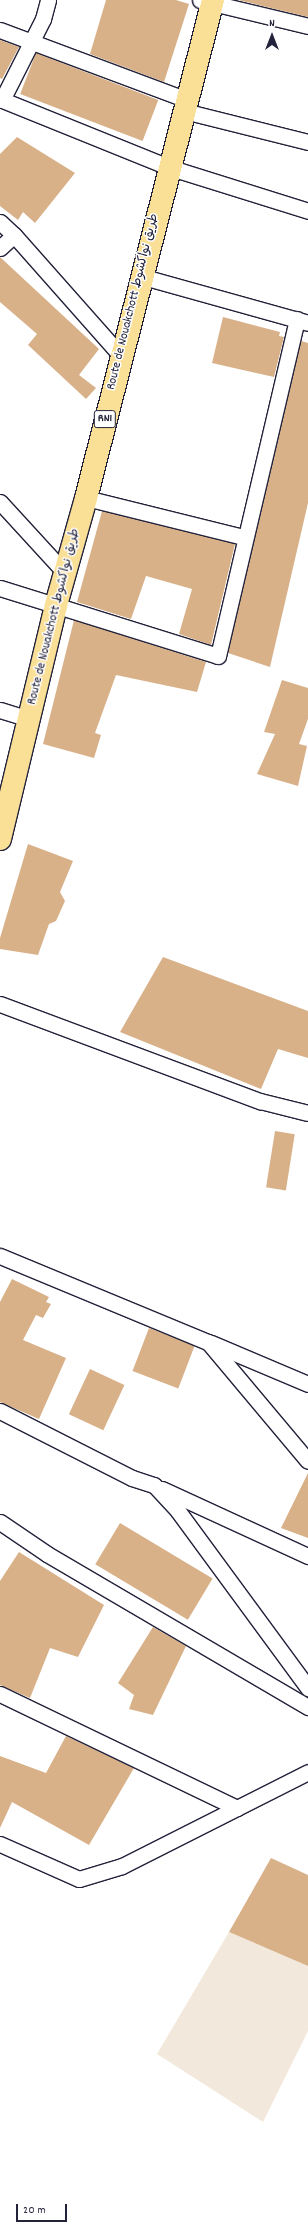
<!DOCTYPE html>
<meta charset="utf-8">
<style>
body{margin:0}
#map{position:relative;width:308px;height:2238px;overflow:hidden;background:#fff;font-family:Dekko,"Playpen Sans Arabic",sans-serif}
div>[style]{position:absolute}
[style*='--x']{left:calc(var(--x)*1px);top:calc(var(--y)*1px);width:calc(var(--w)*1px);rotate:calc(var(--a)*1deg)}
.built>*{inset:0;background:#f3e8dc}
.building>*{inset:0;background:#d8b189;transform-origin:0 0}
.roads{filter:drop-shadow(1px 0 #22223b) drop-shadow(-1px 0 #22223b) drop-shadow(0 1px #22223b) drop-shadow(0 -1px #22223b)}
.street>*{height:15px;margin:-7.5px;padding:0 7.5px;transform-origin:7.5px;border-radius:7.5px;background:#fff}
.highway>*{height:22px;margin:-11px;padding:0 11px;transform-origin:11px;border-radius:11px;background:#fadf96}
span{translate:-50% -50%;white-space:nowrap;text-align:center;line-height:1.15;-webkit-text-stroke:3px #fff;paint-order:stroke}
.shield-label span{padding:1px 3px;background:#fff;border:1px solid;border-radius:3px;-webkit-text-stroke-width:0}
.shield-label{font-size:12px;color:#22223b;font-weight:700}
.street-label{font-size:13px;color:#22223b}
.north{position:absolute;left:252px;top:16px;width:40px;height:40px;-webkit-text-stroke:3px #fff;paint-order:stroke;rotate:0deg;font-size:11px;font-weight:700;line-height:16px;text-align:center;color:#22223b}
.north::after{content:'';display:block;margin:auto;width:14px;height:18px;background:#22223b;clip-path:polygon(50% 0,100% 100%,50% 72%,0 100%)}
.scale{position:absolute;left:16px;top:2204px;width:51px;height:18px;box-sizing:border-box;border:2px solid #22223b;border-top:0;padding-left:5px;font-size:12px;line-height:14px;white-space:nowrap;color:#22223b;-webkit-text-stroke:3px #fff;paint-order:stroke}
</style>
<div id="map">
<div class="built">
<i style="clip-path:polygon(229px 1932px,308px 1966px,308px 2031px,263px 2122px,157px 2054px)"></i>
</div>
<div class="building">
<i style="clip-path:polygon(106px 0,176px 0,189px 4px,164px 82px,90px 54px)"></i>
<i style="clip-path:polygon(238px 0,308px 0,308px 17px)"></i>
<i style="clip-path:polygon(0 40px,19px 47px,2px 79px,0 78px)"></i>
<i style="left:36px;top:53px;width:131px;height:44px;rotate:21deg"></i>
<i style="clip-path:polygon(17px 137px,75px 173px,35px 223px,23px 212px,18px 220px,0 206px,0 154px)"></i>
<i style="clip-path:polygon(0 257px,99px 349px,79px 375px,96px 388px,86px 399px,28px 345px,37px 334px,0 302px)"></i>
<i style="clip-path:polygon(223px 317px,280px 332px,279px 336px,284px 337px,274px 377px,212px 363px)"></i>
<i style="clip-path:polygon(301px 341px,308px 343px,308px 503px,270px 667px,228px 653px)"></i>
<i style="clip-path:polygon(102px 511px,235px 544px,211px 645px,179px 634px,192px 589px,146px 576px,131px 619px,77px 602px)"></i>
<i style="clip-path:polygon(74px 620px,206px 662px,197px 692px,116px 675px,95px 733px,101px 735px,94px 758px,43px 744px)"></i>
<i style="clip-path:polygon(282px 680px,308px 688px,308px 719px,299px 744px,307px 746px,298px 786px,257px 774px,275px 734px,264px 732px)"></i>
<i style="clip-path:polygon(28px 844px,73px 861px,60px 892px,65px 901px,56px 921px,49px 924px,38px 955px,0 949px,0 938px)"></i>
<i style="clip-path:polygon(163px 957px,308px 1011px,308px 1058px,278px 1049px,261px 1089px,120px 1032px)"></i>
<i style="left:275px;top:1131px;width:20px;height:57px;rotate:9deg"></i>
<i style="clip-path:polygon(12px 1279px,49px 1297px,46px 1302px,51px 1304px,43px 1318px,36px 1315px,23px 1340px,66px 1358px,39px 1419px,0 1402px,0 1302px)"></i>
<i style="left:149px;top:1328px;width:49px;height:46px;rotate:21deg"></i>
<i style="left:90px;top:1369px;width:38px;height:50px;rotate:25deg"></i>
<i style="clip-path:polygon(308px 1473px,308px 1538px,281px 1528px)"></i>
<i style="left:120px;top:1523px;width:108px;height:48px;rotate:31deg"></i>
<i style="clip-path:polygon(19px 1552px,104px 1605px,78px 1657px,50px 1648px,30px 1698px,0 1685px,0 1581px)"></i>
<i style="clip-path:polygon(153px 1627px,186px 1646px,153px 1715px,129px 1709px,134px 1695px,118px 1683px)"></i>
<i style="clip-path:polygon(66px 1736px,134px 1768px,89px 1845px,12px 1802px,0 1828px,0 1756px,46px 1773px)"></i>
<i style="clip-path:polygon(271px 1858px,308px 1875px,308px 1966px,229px 1932px)"></i>
</div>
<div class="roads">
<div class="street">
<i style="--x:200;--y:0;--w:111;--a:13.5"></i>
<i style="--x:0;--y:30;--w:200;--a:20.5"></i>
<i style="--x:0;--y:99;--w:181;--a:22"></i>
<i style="--x:168;--y:167;--w:147;--a:17.4"></i>
<i style="--x:2;--y:100;--w:91;--a:-63.2"></i>
<i style="--x:43;--y:19;--w:20;--a:-75"></i>
<i style="--x:184;--y:111;--w:128;--a:14"></i>
<i style="--x:0;--y:222;--w:19;--a:43"></i>
<i style="--x:0;--y:248;--w:19;--a:-43"></i>
<i style="--x:14;--y:235;--w:162;--a:48.5"></i>
<i style="--x:140;--y:276;--w:174;--a:15.6"></i>
<i style="--x:86;--y:498;--w:163;--a:13.9"></i>
<i style="--x:0;--y:502;--w:96;--a:47.5"></i>
<i style="--x:0;--y:588;--w:228;--a:17.3"></i>
<i style="--x:218;--y:656;--w:346;--a:-76.8"></i>
<i style="--x:0;--y:710;--w:31;--a:17"></i>
<i style="--x:0;--y:1004;--w:278;--a:20.5"></i>
<i style="--x:260;--y:1101;--w:49;--a:14"></i>
<i style="--x:0;--y:1256;--w:225;--a:22.5"></i>
<i style="--x:208;--y:1342;--w:155;--a:50"></i>
<i style="--x:211;--y:1343;--w:105;--a:22.9"></i>
<i style="--x:0;--y:1411;--w:148;--a:26.9"></i>
<i style="--x:132;--y:1478;--w:23;--a:18"></i>
<i style="--x:154;--y:1485;--w:35;--a:47"></i>
<i style="--x:178;--y:1511;--w:220;--a:53.7"></i>
<i style="--x:162;--y:1489;--w:161;--a:24.7"></i>
<i style="--x:0;--y:1522;--w:57;--a:34.2"></i>
<i style="--x:47;--y:1554;--w:303;--a:30.4"></i>
<i style="--x:0;--y:1694;--w:263;--a:25.7"></i>
<i style="--x:0;--y:1844;--w:86;--a:23.9"></i>
<i style="--x:79;--y:1879;--w:45;--a:-16.8"></i>
<i style="--x:122;--y:1866;--w:208;--a:-26.8"></i>
</div>
<div class="highway">
<i style="--x:0;--y:839;--w:241;--a:-76.5"></i>
<i style="--x:56;--y:605;--w:111;--a:-74.3"></i>
<i style="--x:86;--y:498;--w:514;--a:-75.69"></i>
</div>
</div>
<div class="shield-label">
<span style="left:105px;top:419px">RN1</span>
</div>
<div class="street-label">
<span style="left:134px;top:302px;rotate:-76deg">Route de Nouakchott طريق نواكشوط</span>
<span style="left:55px;top:617px;rotate:-76deg">Route de Nouakchott طريق نواكشوط</span>
</div>
<div class="north">N</div>
<div class="scale">20 m</div>
</div>
